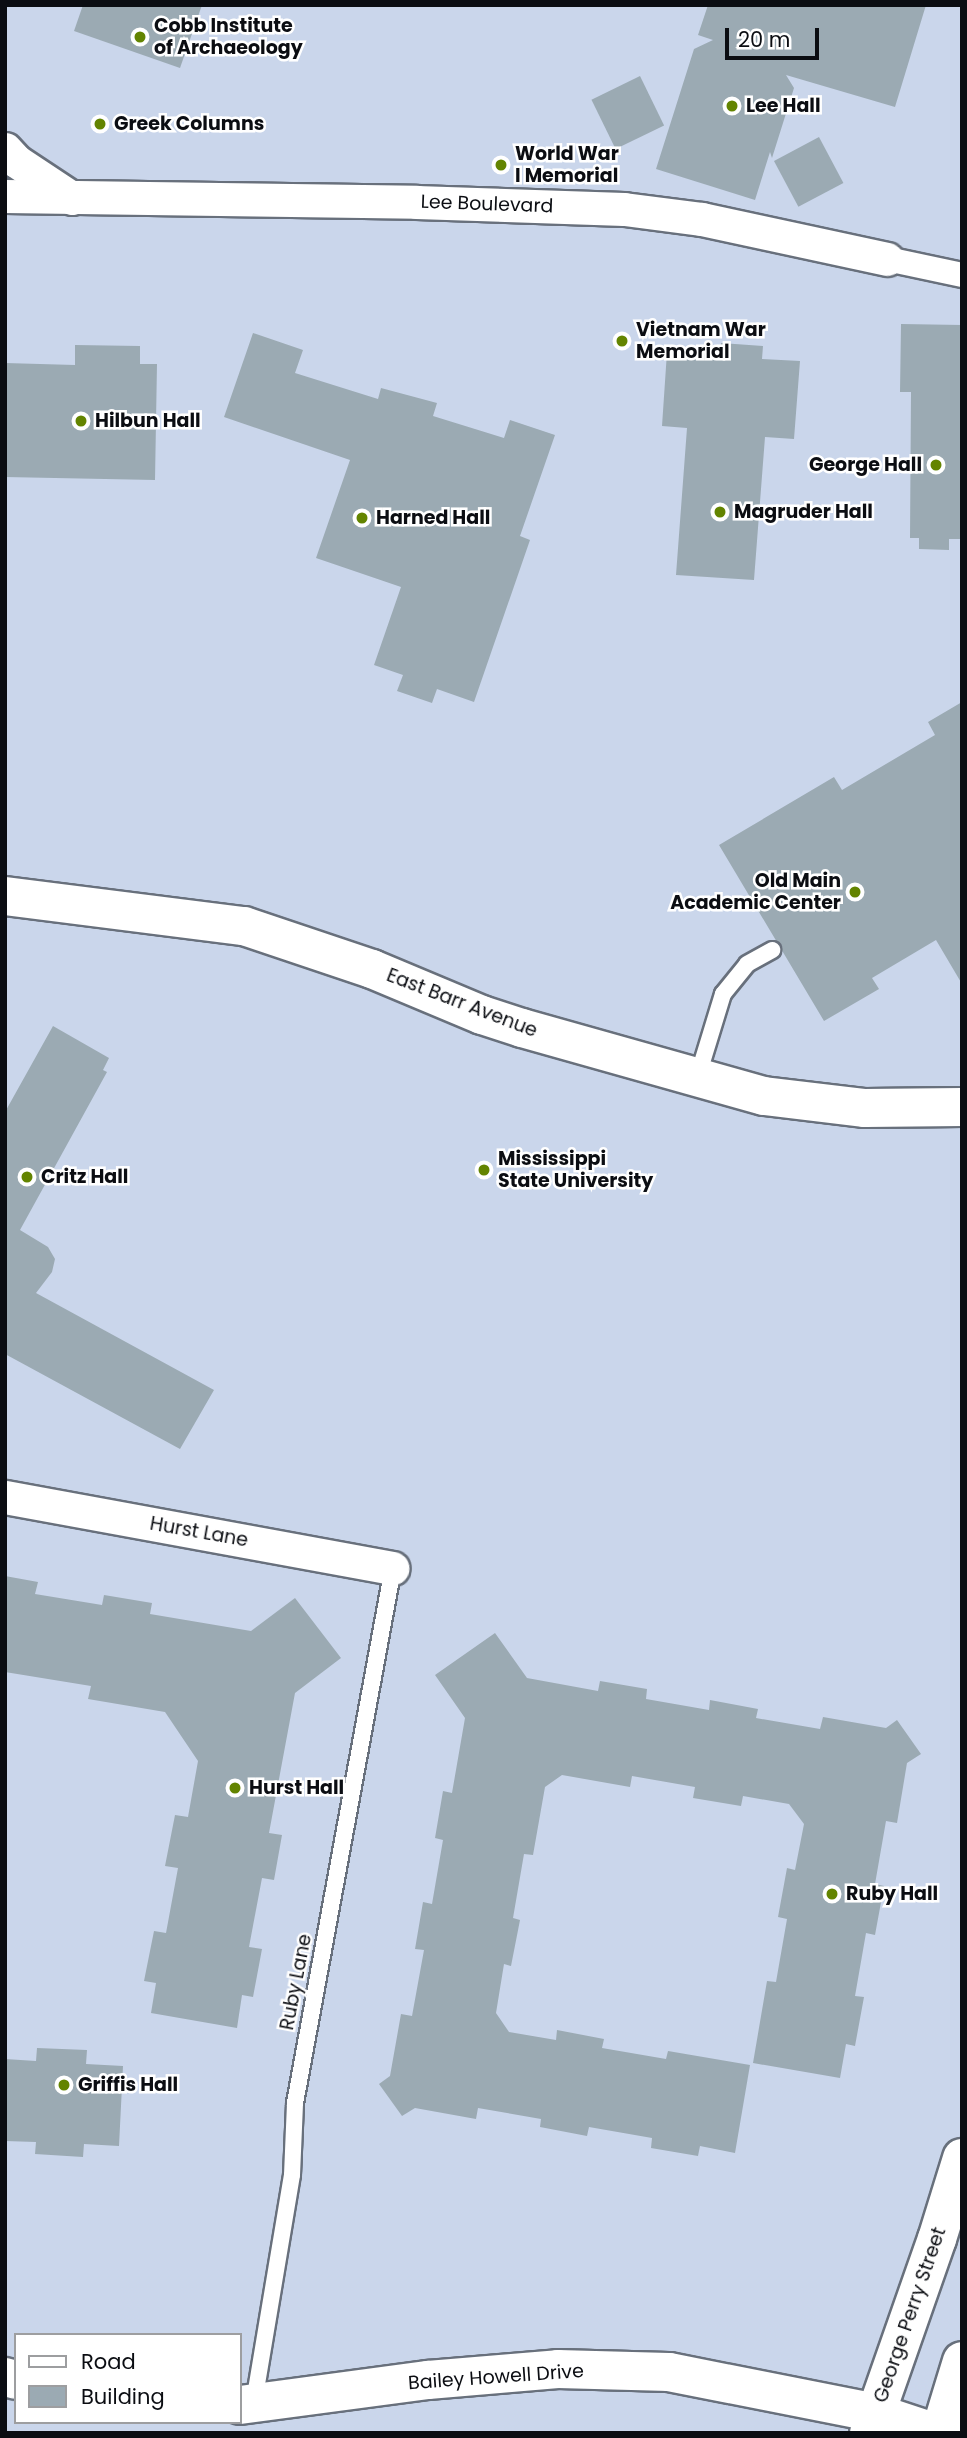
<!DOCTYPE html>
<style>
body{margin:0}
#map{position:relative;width:967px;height:2438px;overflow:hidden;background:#d9e2f0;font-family:Poppins,sans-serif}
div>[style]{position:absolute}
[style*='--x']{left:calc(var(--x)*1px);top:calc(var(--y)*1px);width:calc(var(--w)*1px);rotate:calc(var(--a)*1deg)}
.built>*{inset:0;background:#cad6eb}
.building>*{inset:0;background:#9baab3;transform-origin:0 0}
.roads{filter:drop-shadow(2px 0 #68707c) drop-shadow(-2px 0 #68707c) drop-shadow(0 2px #68707c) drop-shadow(0 -2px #68707c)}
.service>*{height:16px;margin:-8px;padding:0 8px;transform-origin:8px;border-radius:8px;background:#fff}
.pedestrian>*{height:24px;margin:-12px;padding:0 12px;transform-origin:12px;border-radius:12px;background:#fff}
.minor>*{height:33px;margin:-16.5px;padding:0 16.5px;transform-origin:16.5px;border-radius:16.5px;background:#fff}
.tertiary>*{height:38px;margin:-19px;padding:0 19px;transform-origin:19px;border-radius:19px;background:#fff}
.dots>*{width:19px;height:19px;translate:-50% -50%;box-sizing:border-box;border:4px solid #fff;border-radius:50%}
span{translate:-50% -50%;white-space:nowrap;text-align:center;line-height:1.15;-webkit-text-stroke:5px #fff;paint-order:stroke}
.poi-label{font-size:19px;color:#0b0d12;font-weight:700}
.left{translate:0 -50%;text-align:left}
.right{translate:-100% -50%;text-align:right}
.street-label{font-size:19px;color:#0b0d12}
.frame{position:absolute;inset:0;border:7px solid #0b0d12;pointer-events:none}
.legend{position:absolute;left:14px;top:2333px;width:228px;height:91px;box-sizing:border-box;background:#fff;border:2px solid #9d9ea0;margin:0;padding:9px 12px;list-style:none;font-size:21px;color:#0b0d12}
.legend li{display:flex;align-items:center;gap:14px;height:35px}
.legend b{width:35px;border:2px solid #9d9ea0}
.scale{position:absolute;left:725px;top:28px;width:94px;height:32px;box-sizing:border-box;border:4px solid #0b0d12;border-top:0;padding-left:9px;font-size:21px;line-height:24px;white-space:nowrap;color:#0b0d12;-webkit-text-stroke:5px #fff;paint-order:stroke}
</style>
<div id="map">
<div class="built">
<i style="clip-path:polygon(evenodd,5px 5px,962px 5px,962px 2433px,5px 2433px,5px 5px,16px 2335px,240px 2335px,240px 2422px,16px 2422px,16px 2335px)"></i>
</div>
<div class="building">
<i style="clip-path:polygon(83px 5px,202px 5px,180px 68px,74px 31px)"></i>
<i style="clip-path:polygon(708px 5px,926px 5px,895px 107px,786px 75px,794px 88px,772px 158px,770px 152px,755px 200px,656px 169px,694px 49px,713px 40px,698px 35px)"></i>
<i style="left:640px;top:76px;width:55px;height:54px;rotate:64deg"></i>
<i style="left:819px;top:137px;width:52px;height:51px;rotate:62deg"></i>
<i style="clip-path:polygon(901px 324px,962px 325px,960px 539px,949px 539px,949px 550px,919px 549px,919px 538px,910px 538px,911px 392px,900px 392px)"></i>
<i style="clip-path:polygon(253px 333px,303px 350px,295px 373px,378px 399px,381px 388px,437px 403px,433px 416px,504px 438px,510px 420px,555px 435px,520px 536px,530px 540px,474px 702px,437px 689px,432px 703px,397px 691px,403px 675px,374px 665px,401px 587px,316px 558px,350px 460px,224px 417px)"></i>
<i style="clip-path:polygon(721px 343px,763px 346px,762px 359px,800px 361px,794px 439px,765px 437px,754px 580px,676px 575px,687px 428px,662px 426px,667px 352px,720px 356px)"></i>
<i style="clip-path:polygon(75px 345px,140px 346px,140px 364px,157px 364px,155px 480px,5px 477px,5px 363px,75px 365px)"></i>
<i style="clip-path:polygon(962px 702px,962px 984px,936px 940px,872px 978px,879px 989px,824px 1021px,719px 845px,834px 777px,842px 790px,935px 735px,928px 722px)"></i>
<i style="clip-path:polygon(53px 1026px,109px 1058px,103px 1070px,107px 1072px,20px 1230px,48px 1247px,55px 1259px,52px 1272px,36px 1293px,214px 1390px,180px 1449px,5px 1354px,5px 1112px)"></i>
<i style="clip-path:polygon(5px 1576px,38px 1582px,35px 1594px,102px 1605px,104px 1595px,152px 1603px,150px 1614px,251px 1631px,295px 1598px,341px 1658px,295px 1693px,269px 1833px,282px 1835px,274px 1880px,262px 1878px,249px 1947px,262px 1949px,253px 1997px,242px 1995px,237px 2028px,151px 2013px,156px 1983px,144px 1981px,154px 1931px,166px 1933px,178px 1868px,165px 1866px,175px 1815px,188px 1817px,198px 1761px,165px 1712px,88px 1699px,91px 1686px,5px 1672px)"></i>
<i style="clip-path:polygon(495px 1633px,527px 1678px,598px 1691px,600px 1681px,647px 1689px,646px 1699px,709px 1710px,710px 1700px,758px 1709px,756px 1718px,820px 1729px,823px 1717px,886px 1728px,897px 1720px,921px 1754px,907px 1763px,897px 1823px,886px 1821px,875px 1884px,884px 1886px,875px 1935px,866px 1933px,855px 1996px,864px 1997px,855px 2046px,846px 2044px,840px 2078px,753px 2063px,767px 1981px,776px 1982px,787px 1919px,778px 1917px,787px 1868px,795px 1870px,804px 1824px,789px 1804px,743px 1796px,741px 1806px,693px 1798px,695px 1787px,632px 1776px,630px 1787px,562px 1775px,545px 1787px,533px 1855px,524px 1854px,513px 1918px,520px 1920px,511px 1966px,504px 1964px,496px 2013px,509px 2032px,556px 2040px,557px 2030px,604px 2039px,602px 2048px,666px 2059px,668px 2051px,750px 2065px,735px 2153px,700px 2146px,698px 2156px,651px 2148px,652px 2138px,589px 2127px,587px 2136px,540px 2127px,541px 2119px,478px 2108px,476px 2119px,415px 2108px,402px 2116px,379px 2084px,390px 2076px,401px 2014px,412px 2016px,424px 1950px,415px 1949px,423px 1902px,432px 1904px,443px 1840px,435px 1838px,443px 1791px,452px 1793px,465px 1718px,435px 1675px)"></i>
<i style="clip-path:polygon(37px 2048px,87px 2050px,86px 2064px,123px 2066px,119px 2146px,84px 2144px,83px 2157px,35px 2154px,36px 2142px,5px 2141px,5px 2059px,36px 2061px)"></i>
</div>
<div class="roads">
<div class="service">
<i style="--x:697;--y:1079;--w:89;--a:-73"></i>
<i style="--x:723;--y:994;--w:38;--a:-51"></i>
<i style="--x:747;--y:964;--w:29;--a:-29"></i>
<i style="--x:254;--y:2402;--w:230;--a:-80.5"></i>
<i style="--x:292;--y:2175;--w:72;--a:-87.6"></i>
<i style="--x:295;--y:2103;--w:544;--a:-79.62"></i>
</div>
<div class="pedestrian">
<i style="--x:887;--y:259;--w:77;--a:12"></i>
</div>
<div class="minor">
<i style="--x:5;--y:149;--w:16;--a:47"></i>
<i style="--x:16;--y:161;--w:67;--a:33.5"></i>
<i style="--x:5;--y:196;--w:411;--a:0.8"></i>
<i style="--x:416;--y:202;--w:208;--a:1.9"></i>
<i style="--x:624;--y:209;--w:79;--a:7.3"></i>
<i style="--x:702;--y:219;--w:189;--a:12.2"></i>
<i style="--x:5;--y:1497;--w:394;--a:10.4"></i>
</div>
<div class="tertiary">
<i style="--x:5;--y:896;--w:241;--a:7.2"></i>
<i style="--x:244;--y:926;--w:135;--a:18.6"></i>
<i style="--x:372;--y:969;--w:119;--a:22.7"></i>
<i style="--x:482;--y:1015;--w:42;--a:18"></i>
<i style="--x:522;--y:1028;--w:251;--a:15.7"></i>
<i style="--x:764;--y:1096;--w:102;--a:6.8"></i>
<i style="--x:865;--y:1108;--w:97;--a:-0.6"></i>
<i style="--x:5;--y:2377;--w:11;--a:15"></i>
<i style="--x:240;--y:2405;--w:190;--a:-7.6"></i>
<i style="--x:428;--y:2380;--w:130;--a:-4.8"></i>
<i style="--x:558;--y:2369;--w:111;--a:1.5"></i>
<i style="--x:669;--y:2372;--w:211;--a:11.2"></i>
<i style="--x:876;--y:2413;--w:63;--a:18.4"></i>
<i style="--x:869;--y:2433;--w:206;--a:-70.7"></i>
<i style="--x:937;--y:2239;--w:85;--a:-72.8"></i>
<i style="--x:940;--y:2433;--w:75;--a:-73"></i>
</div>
</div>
<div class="dots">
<i style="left:140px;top:37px;background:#638400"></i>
<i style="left:732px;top:106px;background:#638400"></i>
<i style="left:100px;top:124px;background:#638400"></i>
<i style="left:501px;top:165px;background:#638400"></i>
<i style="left:622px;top:341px;background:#638400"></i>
<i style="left:81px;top:421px;background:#638400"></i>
<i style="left:936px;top:465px;background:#638400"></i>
<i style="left:720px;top:512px;background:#638400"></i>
<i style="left:362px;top:518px;background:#638400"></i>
<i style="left:855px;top:892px;background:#638400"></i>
<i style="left:484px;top:1170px;background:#638400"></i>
<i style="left:27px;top:1177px;background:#638400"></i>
<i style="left:235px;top:1788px;background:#638400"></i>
<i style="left:832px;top:1894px;background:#638400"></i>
<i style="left:64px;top:2085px;background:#638400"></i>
</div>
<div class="poi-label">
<span class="left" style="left:154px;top:37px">Cobb Institute<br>of Archaeology</span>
<span class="left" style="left:746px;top:106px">Lee Hall</span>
<span class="left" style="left:114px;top:124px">Greek Columns</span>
<span class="left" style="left:515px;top:165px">World War<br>I Memorial</span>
<span class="left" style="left:636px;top:341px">Vietnam War<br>Memorial</span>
<span class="left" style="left:95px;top:421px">Hilbun Hall</span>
<span class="right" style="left:922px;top:465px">George Hall</span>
<span class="left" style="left:734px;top:512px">Magruder Hall</span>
<span class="left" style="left:376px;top:518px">Harned Hall</span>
<span class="right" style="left:841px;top:892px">Old Main<br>Academic Center</span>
<span class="left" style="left:498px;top:1170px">Mississippi<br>State University</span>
<span class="left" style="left:41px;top:1177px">Critz Hall</span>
<span class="left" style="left:249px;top:1788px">Hurst Hall</span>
<span class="left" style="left:846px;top:1894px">Ruby Hall</span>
<span class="left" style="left:78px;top:2085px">Griffis Hall</span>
</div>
<div class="street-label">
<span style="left:487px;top:204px;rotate:2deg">Lee Boulevard</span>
<span style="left:462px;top:1003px;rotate:21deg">East Barr Avenue</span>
<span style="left:199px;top:1532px;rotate:10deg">Hurst Lane</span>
<span style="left:296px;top:1982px;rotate:-79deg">Ruby Lane</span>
<span style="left:910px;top:2315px;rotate:-71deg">George Perry Street</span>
<span style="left:496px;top:2377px;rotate:-4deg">Bailey Howell Drive</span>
</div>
<div class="frame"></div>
<ul class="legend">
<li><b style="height:9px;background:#fff"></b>Road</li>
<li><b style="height:19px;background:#9baab3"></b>Building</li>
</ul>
<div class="scale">20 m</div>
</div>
